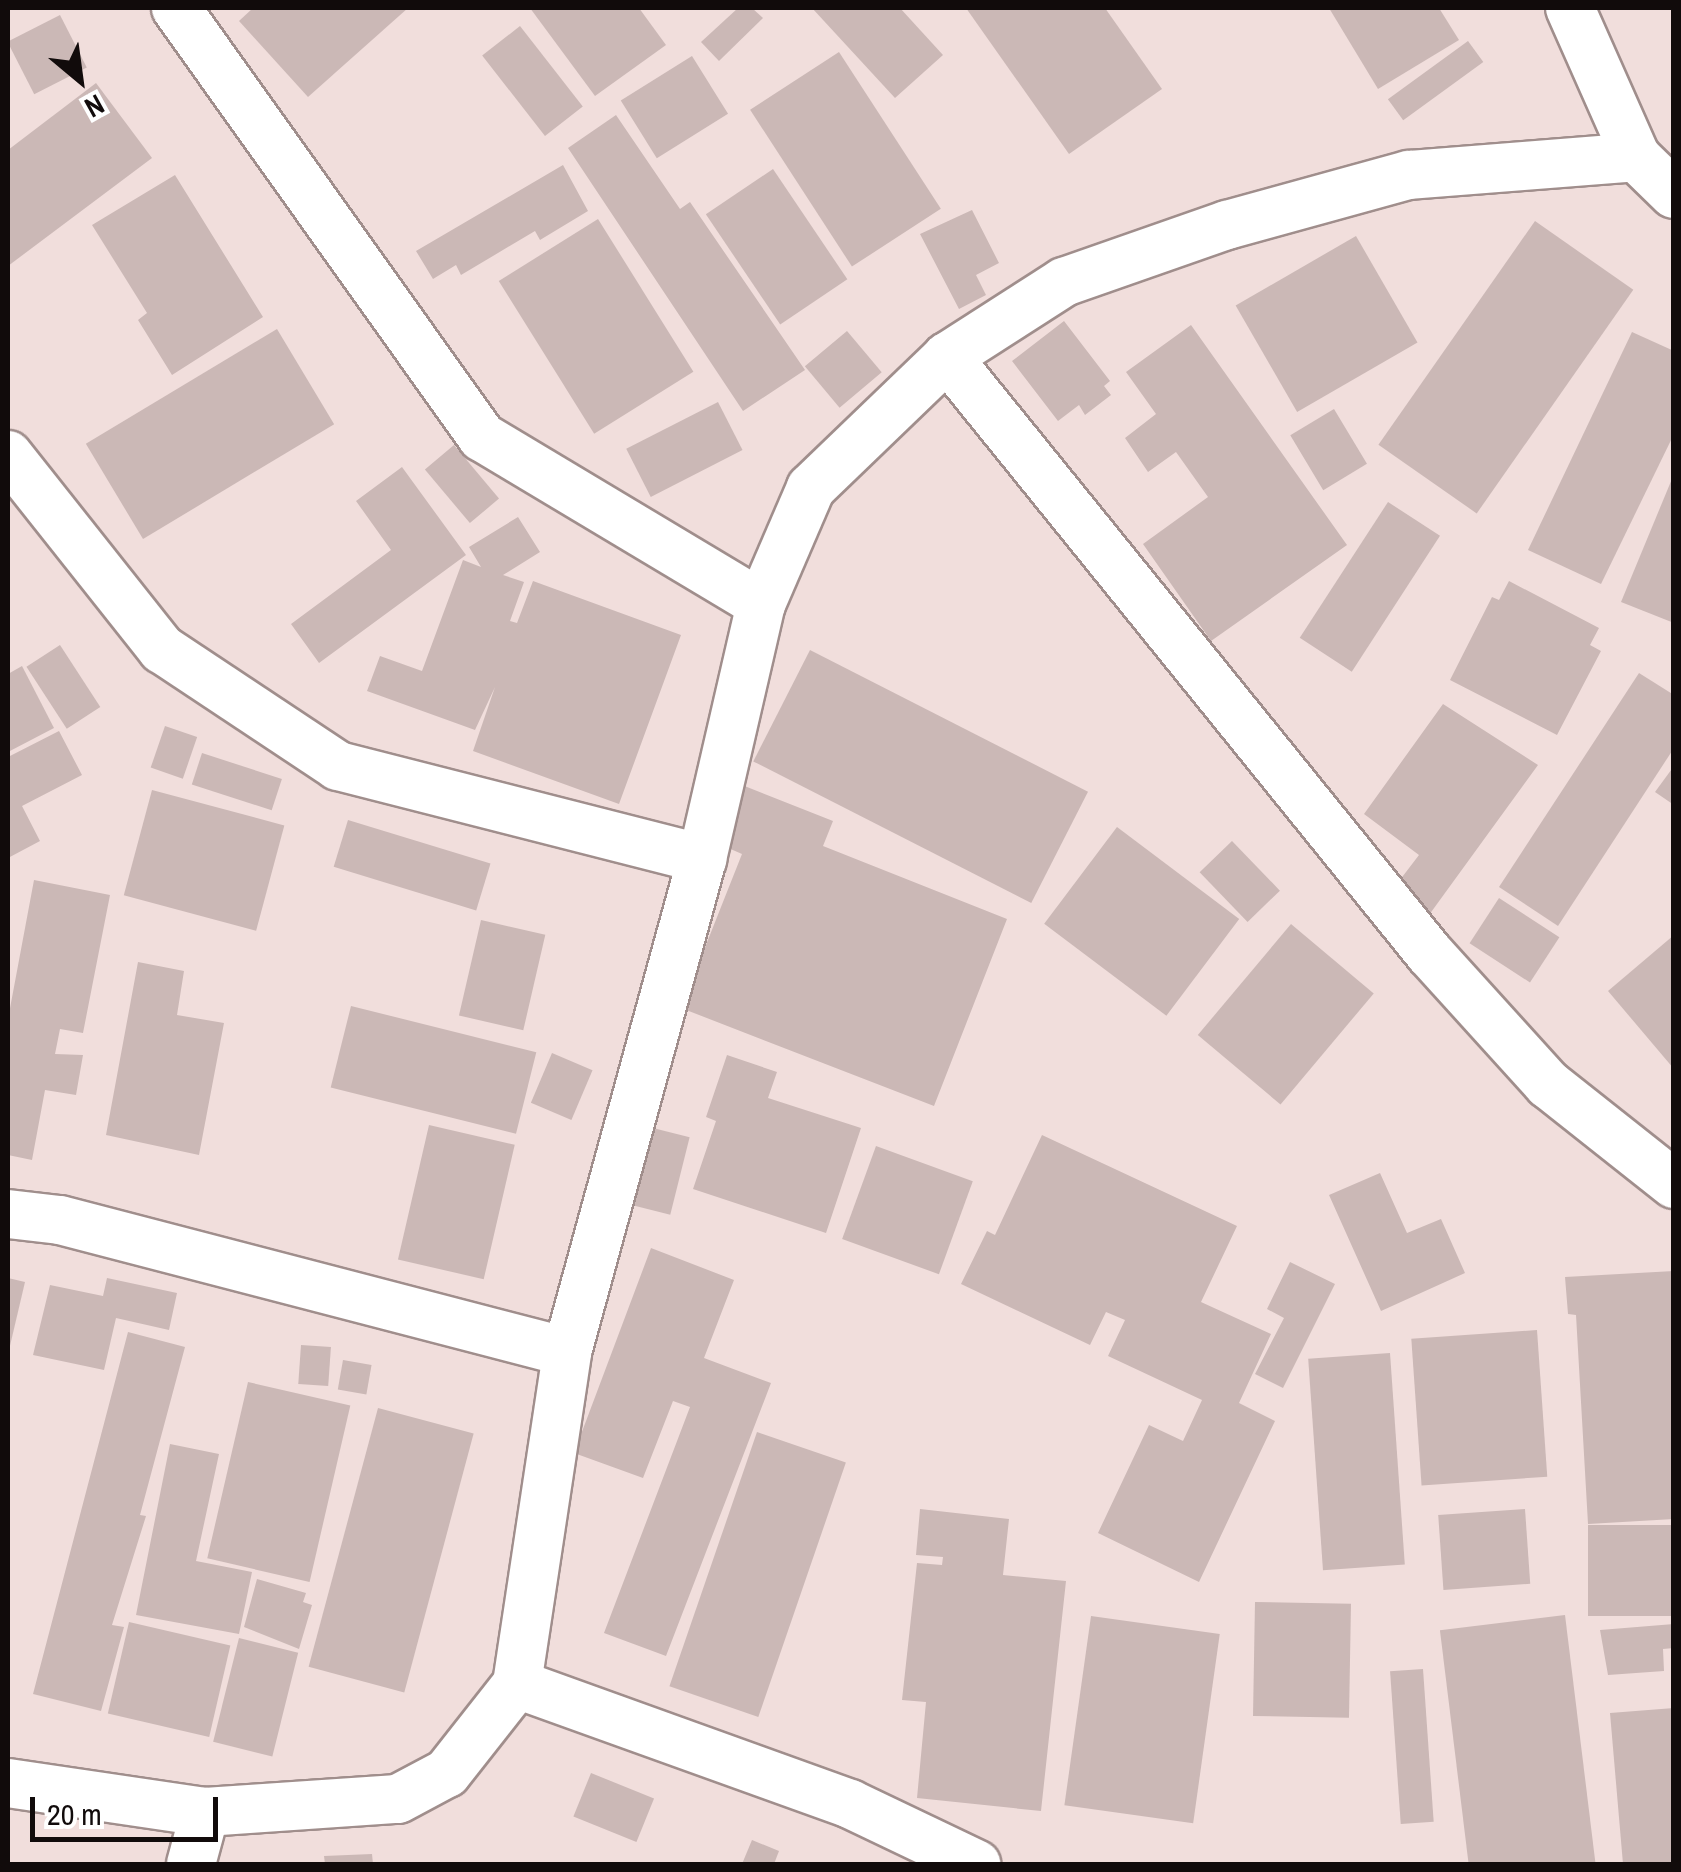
<!DOCTYPE html>
<style>
body{margin:0}
#map{position:relative;width:1681px;height:1872px;overflow:hidden;background:#f1dedc;font-family:"Archivo Narrow",sans-serif}
div>[style]{position:absolute}
[style*='--x']{left:calc(var(--x)*1px);top:calc(var(--y)*1px);width:calc(var(--w)*1px);rotate:calc(var(--a)*1deg)}
.building>*{inset:0;background:#cbb8b6;transform-origin:0 0}
.roads{filter:drop-shadow(2px 0 #a08e8c) drop-shadow(-2px 0 #a08e8c) drop-shadow(0 2px #a08e8c) drop-shadow(0 -2px #a08e8c)}
.minor>*{height:48px;margin:-24px;padding:0 24px;transform-origin:24px;border-radius:24px;background:#fff}
span{translate:-50% -50%;white-space:nowrap;text-align:center;line-height:1.15;-webkit-text-stroke:8px #fff;paint-order:stroke}
.frame{position:absolute;inset:0;border:10px solid #110b0b;pointer-events:none}
.north{position:absolute;left:30px;top:30px;width:100px;height:100px;-webkit-text-stroke:8px #fff;paint-order:stroke;rotate:151deg;font-size:28px;font-weight:700;line-height:40px;text-align:center;color:#110b0b}
.north::after{content:'';display:block;margin:auto;width:35px;height:45px;background:#110b0b;clip-path:polygon(50% 0,100% 100%,50% 72%,0 100%)}
.scale{position:absolute;left:30px;top:1797px;width:188px;height:45px;box-sizing:border-box;border:5px solid #110b0b;border-top:0;padding-left:12px;font-size:30px;line-height:35px;white-space:nowrap;color:#110b0b;-webkit-text-stroke:8px #fff;paint-order:stroke}
</style>
<div id="map">
<div class="building">
<i style="clip-path:polygon(253px 8px,408px 8px,308px 97px,239px 21px)"></i>
<i style="clip-path:polygon(530px 8px,639px 8px,666px 45px,595px 96px)"></i>
<i style="clip-path:polygon(738px 8px,752px 8px,763px 18px,719px 61px,701px 42px)"></i>
<i style="clip-path:polygon(812px 8px,900px 8px,943px 55px,895px 98px)"></i>
<i style="clip-path:polygon(966px 8px,1105px 8px,1162px 89px,1069px 154px)"></i>
<i style="clip-path:polygon(1329px 8px,1439px 8px,1459px 40px,1378px 89px)"></i>
<i style="left:60px;top:15px;width:59px;height:59px;rotate:63deg"></i>
<i style="left:520px;top:26px;width:102px;height:48px;rotate:52deg"></i>
<i style="left:1468px;top:41px;width:26px;height:99px;rotate:54deg"></i>
<i style="left:839px;top:52px;width:187px;height:106px;rotate:57deg"></i>
<i style="left:692px;top:56px;width:68px;height:84px;rotate:58deg"></i>
<i style="clip-path:polygon(96px 83px,152px 158px,8px 266px,8px 150px)"></i>
<i style="clip-path:polygon(616px 115px,680px 209px,690px 202px,805px 370px,743px 411px,568px 148px)"></i>
<i style="clip-path:polygon(563px 165px,588px 211px,540px 240px,535px 231px,461px 275px,456px 265px,433px 279px,416px 251px)"></i>
<i style="left:773px;top:169px;width:133px;height:81px;rotate:56deg"></i>
<i style="clip-path:polygon(175px 175px,263px 317px,172px 375px,138px 320px,147px 313px,92px 225px)"></i>
<i style="clip-path:polygon(972px 210px,999px 263px,976px 275px,986px 295px,959px 309px,920px 234px)"></i>
<i style="left:598px;top:219px;width:180px;height:117px;rotate:58deg"></i>
<i style="left:1535px;top:221px;width:120px;height:273px;rotate:35deg"></i>
<i style="left:1356px;top:236px;width:123px;height:139px;rotate:60deg"></i>
<i style="clip-path:polygon(1064px 321px,1110px 381px,1104px 386px,1111px 395px,1085px 415px,1079px 405px,1058px 421px,1012px 361px)"></i>
<i style="clip-path:polygon(1191px 325px,1347px 545px,1211px 641px,1143px 544px,1208px 497px,1176px 452px,1148px 472px,1125px 438px,1156px 414px,1126px 372px)"></i>
<i style="left:277px;top:329px;width:111px;height:223px;rotate:59deg"></i>
<i style="left:847px;top:331px;width:54px;height:55px;rotate:50deg"></i>
<i style="clip-path:polygon(1632px 332px,1674px 351px,1674px 434px,1601px 584px,1528px 550px)"></i>
<i style="left:718px;top:402px;width:54px;height:103px;rotate:63deg"></i>
<i style="left:1334px;top:409px;width:64px;height:51px;rotate:59deg"></i>
<i style="left:454px;top:445px;width:70px;height:38px;rotate:50deg"></i>
<i style="clip-path:polygon(402px 467px,466px 555px,319px 663px,291px 624px,391px 550px,356px 501px)"></i>
<i style="clip-path:polygon(1674px 474px,1674px 623px,1621px 602px)"></i>
<i style="left:1388px;top:502px;width:62px;height:162px;rotate:33deg"></i>
<i style="clip-path:polygon(518px 517px,540px 552px,503px 575px,524px 582px,510px 621px,517px 623px,533px 581px,681px 635px,619px 804px,473px 751px,495px 687px,475px 730px,367px 691px,380px 656px,422px 671px,463px 560px,481px 567px,469px 547px)"></i>
<i style="clip-path:polygon(1509px 581px,1599px 628px,1590px 645px,1601px 651px,1557px 735px,1450px 680px,1492px 597px,1499px 600px)"></i>
<i style="left:60px;top:645px;width:74px;height:40px;rotate:57deg"></i>
<i style="left:810px;top:650px;width:312px;height:125px;rotate:27deg"></i>
<i style="clip-path:polygon(22px 666px,54px 728px,8px 752px,8px 674px)"></i>
<i style="clip-path:polygon(1639px 673px,1674px 695px,1674px 748px,1558px 926px,1499px 887px)"></i>
<i style="clip-path:polygon(1443px 704px,1538px 765px,1429px 915px,1393px 889px,1419px 855px,1364px 814px)"></i>
<i style="left:165px;top:726px;width:34px;height:44px;rotate:19deg"></i>
<i style="clip-path:polygon(59px 731px,82px 775px,22px 806px,40px 841px,8px 858px,8px 757px)"></i>
<i style="left:202px;top:753px;width:84px;height:33px;rotate:18deg"></i>
<i style="clip-path:polygon(1674px 766px,1674px 805px,1655px 792px)"></i>
<i style="clip-path:polygon(742px 785px,833px 821px,823px 846px,1007px 919px,934px 1106px,681px 1008px,742px 854px,719px 844px)"></i>
<i style="left:152px;top:790px;width:137px;height:109px;rotate:15deg"></i>
<i style="left:348px;top:820px;width:149px;height:49px;rotate:17deg"></i>
<i style="left:1117px;top:827px;width:153px;height:121px;rotate:37deg"></i>
<i style="left:1232px;top:841px;width:69px;height:45px;rotate:46deg"></i>
<i style="clip-path:polygon(34px 880px,110px 895px,83px 1033px,60px 1029px,55px 1054px,83px 1055px,76px 1095px,45px 1090px,32px 1160px,8px 1155px,8px 1019px)"></i>
<i style="left:1499px;top:898px;width:72px;height:54px;rotate:33deg"></i>
<i style="left:481px;top:920px;width:66px;height:98px;rotate:13deg"></i>
<i style="left:1291px;top:924px;width:108px;height:145px;rotate:40deg"></i>
<i style="clip-path:polygon(1674px 935px,1674px 1069px,1608px 991px)"></i>
<i style="clip-path:polygon(138px 962px,184px 971px,177px 1015px,224px 1023px,199px 1155px,106px 1135px)"></i>
<i style="left:351px;top:1006px;width:191px;height:84px;rotate:14deg"></i>
<i style="left:552px;top:1053px;width:44px;height:54px;rotate:23deg"></i>
<i style="clip-path:polygon(727px 1055px,777px 1072px,768px 1098px,861px 1128px,826px 1233px,693px 1189px,716px 1121px,706px 1117px)"></i>
<i style="left:429px;top:1125px;width:88px;height:138px;rotate:13deg"></i>
<i style="left:645px;top:1126px;width:46px;height:80px;rotate:14deg"></i>
<i style="clip-path:polygon(1042px 1135px,1237px 1226px,1201px 1302px,1271px 1334px,1239px 1403px,1275px 1421px,1199px 1582px,1098px 1533px,1149px 1425px,1183px 1441px,1202px 1400px,1108px 1356px,1125px 1320px,1106px 1312px,1090px 1345px,961px 1284px,987px 1231px,995px 1235px)"></i>
<i style="left:876px;top:1146px;width:103px;height:99px;rotate:20deg"></i>
<i style="clip-path:polygon(1380px 1173px,1407px 1233px,1441px 1219px,1465px 1273px,1381px 1311px,1329px 1195px)"></i>
<i style="clip-path:polygon(651px 1248px,734px 1280px,704px 1358px,771px 1383px,666px 1656px,604px 1633px,690px 1407px,673px 1401px,643px 1478px,574px 1453px)"></i>
<i style="clip-path:polygon(1290px 1262px,1335px 1284px,1283px 1388px,1255px 1374px,1284px 1318px,1267px 1309px)"></i>
<i style="clip-path:polygon(1674px 1271px,1674px 1519px,1588px 1524px,1576px 1315px,1568px 1314px,1565px 1277px)"></i>
<i style="clip-path:polygon(8px 1278px,25px 1282px,9px 1350px,8px 1350px)"></i>
<i style="clip-path:polygon(107px 1278px,177px 1293px,169px 1330px,116px 1318px,104px 1370px,33px 1355px,50px 1285px,103px 1296px)"></i>
<i style="left:1537px;top:1330px;width:147px;height:126px;rotate:86deg"></i>
<i style="clip-path:polygon(128px 1332px,185px 1347px,140px 1515px,146px 1516px,112px 1625px,124px 1627px,101px 1711px,33px 1694px)"></i>
<i style="left:301px;top:1345px;width:30px;height:39px;rotate:4deg"></i>
<i style="left:1390px;top:1353px;width:212px;height:82px;rotate:86deg"></i>
<i style="left:343px;top:1360px;width:29px;height:30px;rotate:10deg"></i>
<i style="left:248px;top:1382px;width:105px;height:181px;rotate:13deg"></i>
<i style="left:378px;top:1408px;width:99px;height:268px;rotate:15deg"></i>
<i style="left:757px;top:1432px;width:94px;height:269px;rotate:19deg"></i>
<i style="clip-path:polygon(170px 1444px,219px 1454px,196px 1561px,252px 1572px,239px 1634px,136px 1615px)"></i>
<i style="clip-path:polygon(920px 1509px,1009px 1519px,1003px 1575px,1066px 1581px,1041px 1811px,917px 1798px,926px 1702px,902px 1700px,917px 1563px,942px 1565px,943px 1557px,916px 1555px)"></i>
<i style="left:1525px;top:1509px;width:75px;height:87px;rotate:86deg"></i>
<i style="left:1674px;top:1525px;width:91px;height:86px;rotate:90deg"></i>
<i style="clip-path:polygon(257px 1579px,306px 1593px,303px 1602px,312px 1605px,299px 1649px,244px 1627px)"></i>
<i style="left:1255px;top:1602px;width:96px;height:114px;rotate:1deg"></i>
<i style="left:1565px;top:1615px;width:251px;height:126px;rotate:83deg"></i>
<i style="left:1091px;top:1616px;width:130px;height:191px;rotate:8deg"></i>
<i style="left:129px;top:1622px;width:104px;height:94px;rotate:13deg"></i>
<i style="clip-path:polygon(1674px 1624px,1674px 1648px,1663px 1649px,1664px 1671px,1608px 1675px,1600px 1630px)"></i>
<i style="left:239px;top:1638px;width:61px;height:107px;rotate:14deg"></i>
<i style="left:1423px;top:1669px;width:153px;height:33px;rotate:86deg"></i>
<i style="clip-path:polygon(1674px 1708px,1674px 1864px,1623px 1864px,1610px 1713px)"></i>
<i style="left:591px;top:1773px;width:68px;height:47px;rotate:22deg"></i>
<i style="clip-path:polygon(752px 1840px,779px 1851px,774px 1864px,742px 1864px)"></i>
<i style="clip-path:polygon(372px 1854px,373px 1864px,325px 1864px,324px 1856px)"></i>
</div>
<div class="roads">
<div class="minor">
<i style="--x:176;--y:8;--w:527;--a:54.5"></i>
<i style="--x:482;--y:437;--w:325;--a:30.9"></i>
<i style="--x:1570;--y:8;--w:163;--a:66.1"></i>
<i style="--x:1636;--y:157;--w:53;--a:44.2"></i>
<i style="--x:947;--y:357;--w:768;--a:51.03"></i>
<i style="--x:1430;--y:954;--w:176;--a:47.8"></i>
<i style="--x:1548;--y:1084;--w:161;--a:38.4"></i>
<i style="--x:8;--y:455;--w:248;--a:51.6"></i>
<i style="--x:162;--y:649;--w:211;--a:33.6"></i>
<i style="--x:338;--y:766;--w:376;--a:14.3"></i>
<i style="--x:8;--y:1214;--w:52;--a:6.6"></i>
<i style="--x:60;--y:1220;--w:524;--a:14.59"></i>
<i style="--x:517;--y:1684;--w:354;--a:19.8"></i>
<i style="--x:850;--y:1804;--w:140;--a:25.5"></i>
<i style="--x:8;--y:1783;--w:199;--a:8.4"></i>
<i style="--x:205;--y:1812;--w:193;--a:-3.9"></i>
<i style="--x:398;--y:1799;--w:55;--a:-28"></i>
<i style="--x:447;--y:1773;--w:113;--a:-51.8"></i>
<i style="--x:517;--y:1684;--w:336;--a:-81.4"></i>
<i style="--x:567;--y:1352;--w:511;--a:-74.69"></i>
<i style="--x:702;--y:859;--w:262;--a:-77"></i>
<i style="--x:761;--y:604;--w:126;--a:-66.7"></i>
<i style="--x:811;--y:488;--w:189;--a:-43.9"></i>
<i style="--x:947;--y:357;--w:139;--a:-32.7"></i>
<i style="--x:1064;--y:282;--w:173;--a:-19.3"></i>
<i style="--x:1227;--y:225;--w:189;--a:-15.4"></i>
<i style="--x:1409;--y:175;--w:228;--a:-4.5"></i>
<i style="--x:191;--y:1864;--w:54;--a:-74.9"></i>
</div>
</div>
<div class="frame"></div>
<div class="north">N</div>
<div class="scale">20 m</div>
</div>
